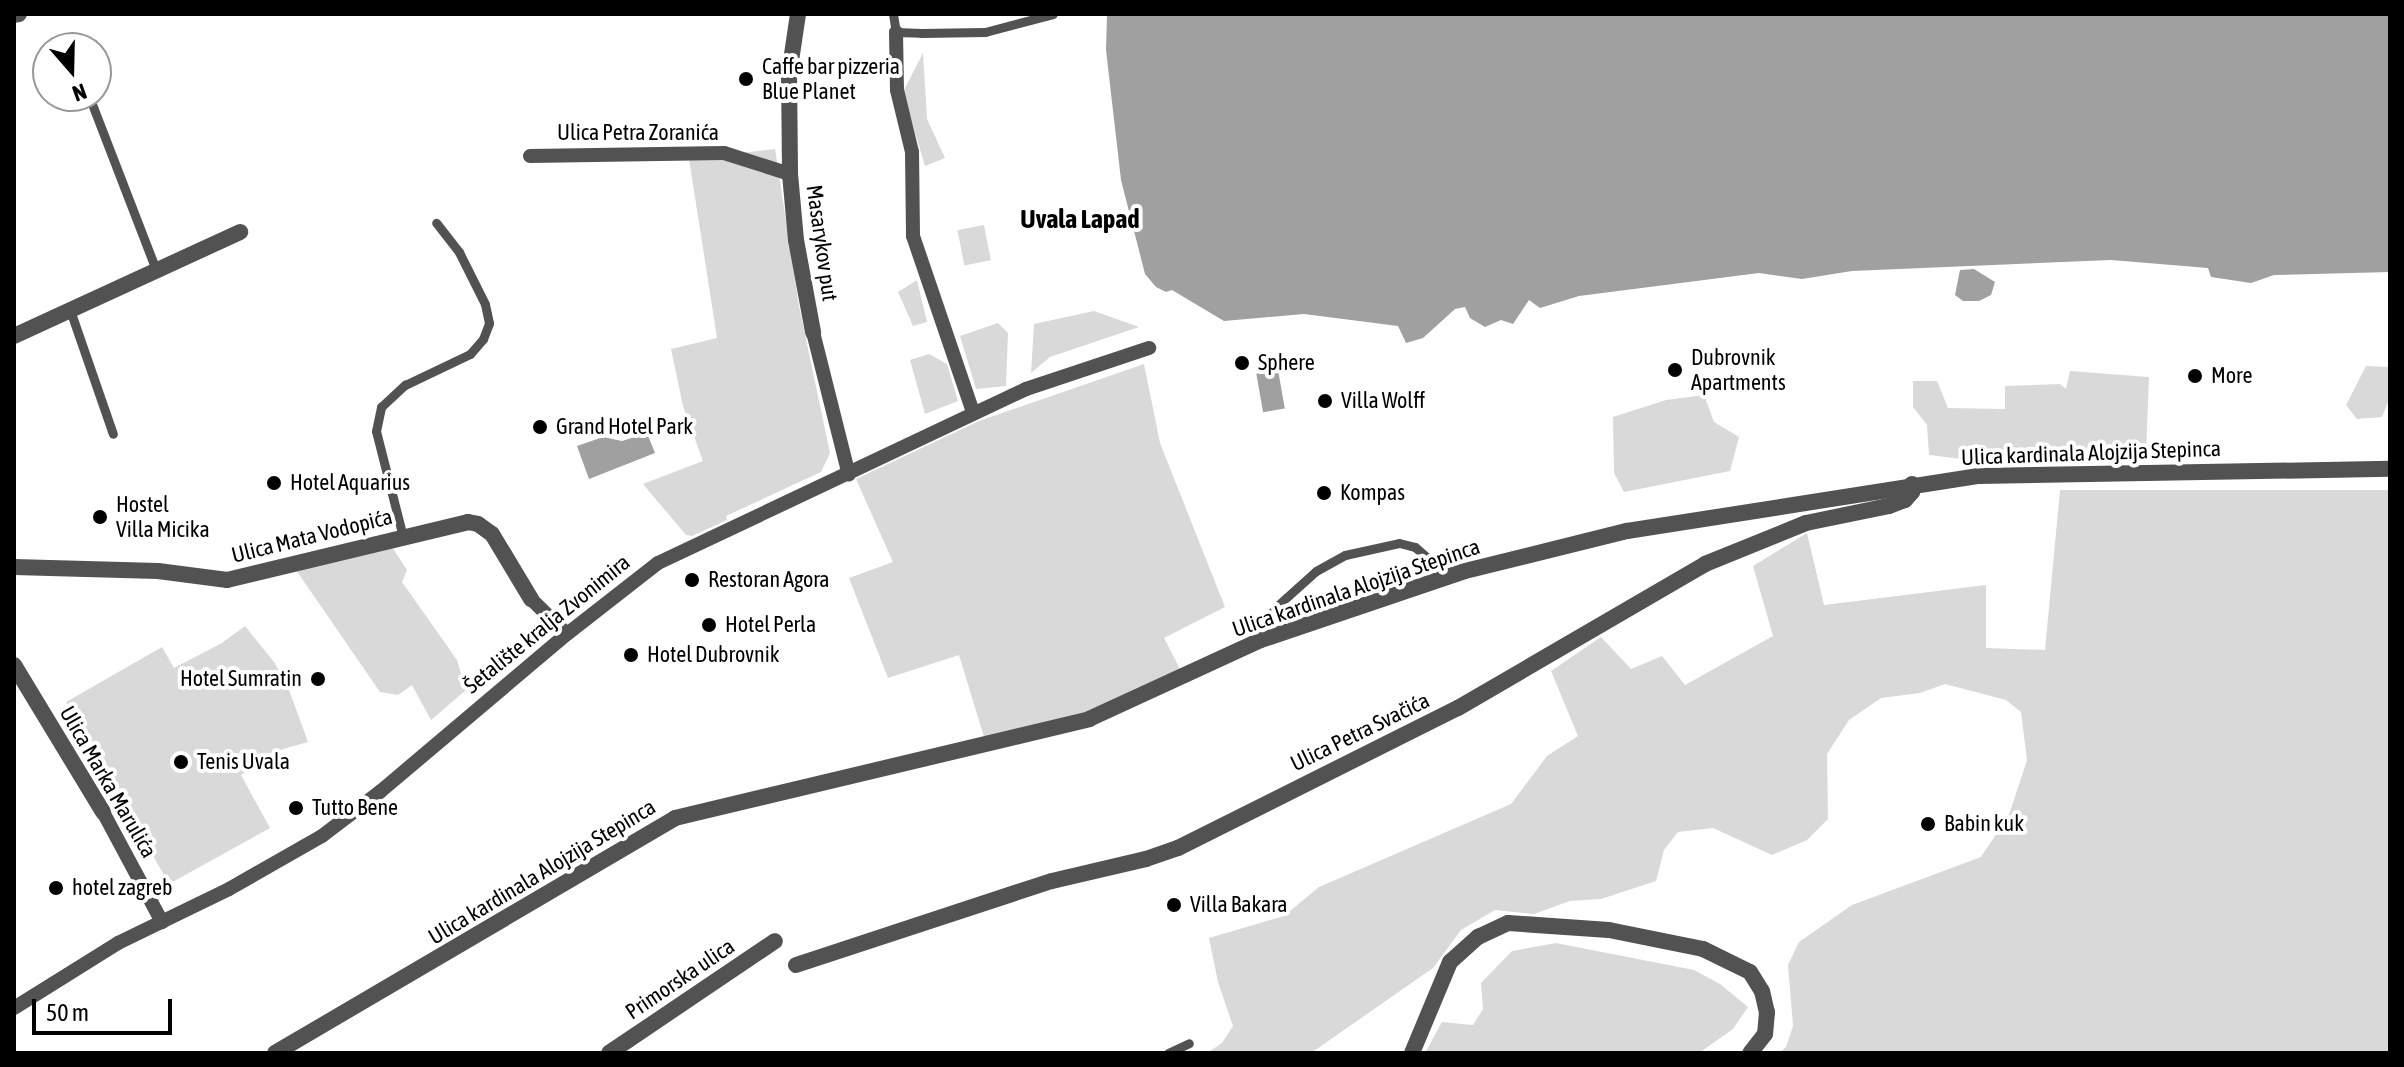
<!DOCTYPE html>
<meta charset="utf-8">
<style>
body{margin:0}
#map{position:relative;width:2404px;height:1067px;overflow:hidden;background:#fff;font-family:"Asap Condensed",sans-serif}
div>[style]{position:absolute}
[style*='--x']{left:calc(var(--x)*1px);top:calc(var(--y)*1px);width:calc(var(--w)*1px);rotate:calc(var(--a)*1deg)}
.green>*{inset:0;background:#d9d9d9;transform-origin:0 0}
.water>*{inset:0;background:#a0a0a0;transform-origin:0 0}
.service>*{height:9px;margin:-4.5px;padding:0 4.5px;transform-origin:4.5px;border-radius:4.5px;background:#525252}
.pedestrian>*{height:14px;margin:-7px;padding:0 7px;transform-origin:7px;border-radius:7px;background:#525252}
.minor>*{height:16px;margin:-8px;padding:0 8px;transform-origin:8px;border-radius:8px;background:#525252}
.dots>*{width:22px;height:22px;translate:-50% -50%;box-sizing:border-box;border:4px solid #fff;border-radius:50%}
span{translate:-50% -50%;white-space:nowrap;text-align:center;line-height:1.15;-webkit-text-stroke:8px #fff;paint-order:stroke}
.poi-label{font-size:22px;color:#000}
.left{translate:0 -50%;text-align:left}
.right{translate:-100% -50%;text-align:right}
.street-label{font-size:22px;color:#000}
.quarter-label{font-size:26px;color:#000;font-weight:700}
.frame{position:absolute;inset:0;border:16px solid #000;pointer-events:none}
.north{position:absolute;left:32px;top:32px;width:80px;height:80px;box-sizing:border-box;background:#fff;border:2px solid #999;border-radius:50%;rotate:160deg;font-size:22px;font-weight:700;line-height:32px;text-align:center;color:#000}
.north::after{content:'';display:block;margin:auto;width:28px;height:36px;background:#000;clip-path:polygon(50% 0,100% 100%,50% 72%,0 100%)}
.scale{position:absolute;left:32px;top:999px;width:140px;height:36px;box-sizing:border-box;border:4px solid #000;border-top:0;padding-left:10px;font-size:24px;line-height:28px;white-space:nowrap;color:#000;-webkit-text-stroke:6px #fff;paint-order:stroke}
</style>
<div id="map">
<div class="green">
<i style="clip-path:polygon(923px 53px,927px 119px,945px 158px,925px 166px,903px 92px)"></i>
<i style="clip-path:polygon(775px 149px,799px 306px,830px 453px,821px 472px,726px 516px,727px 520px,692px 536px,686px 535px,643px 484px,703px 461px,683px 406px,671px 349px,717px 338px,689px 159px)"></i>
<i style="left:984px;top:225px;width:36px;height:27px;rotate:79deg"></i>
<i style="clip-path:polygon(917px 280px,927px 322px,913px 326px,898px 292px)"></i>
<i style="clip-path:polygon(1094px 311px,1139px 327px,1050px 357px,1031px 373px,1034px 324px)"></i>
<i style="clip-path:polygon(998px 323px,1008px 333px,1006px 386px,976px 389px,960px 336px)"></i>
<i style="clip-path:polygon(929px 354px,947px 364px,958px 401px,925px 414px,910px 360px)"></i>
<i style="clip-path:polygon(1144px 364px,1160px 443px,1225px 607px,1164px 638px,1182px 673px,1087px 713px,984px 737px,959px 655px,888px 678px,849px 578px,893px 562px,856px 479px,979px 421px)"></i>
<i style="clip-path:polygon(2366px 366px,2390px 367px,2390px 397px,2382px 417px,2357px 419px,2346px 405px)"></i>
<i style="clip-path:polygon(2070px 371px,2149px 377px,2146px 453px,1995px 463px,1929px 455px,1927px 425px,1913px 407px,1913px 381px,1937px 381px,1948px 408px,2005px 409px,2005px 386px,2060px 384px,2066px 389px)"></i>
<i style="clip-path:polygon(1704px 395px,1714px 422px,1739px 437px,1730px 471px,1624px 492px,1614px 473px,1613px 417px,1666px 400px)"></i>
<i style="clip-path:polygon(2060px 490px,2390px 490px,2390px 1053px,1779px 1053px,1786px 1047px,1793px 1026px,1788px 965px,1799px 942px,1852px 905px,1981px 857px,2009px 815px,2027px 760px,2021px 712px,2006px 700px,1945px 684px,1920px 693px,1881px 698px,1849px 720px,1827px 754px,1828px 819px,1807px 840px,1772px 855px,1713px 828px,1678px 832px,1664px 850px,1656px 881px,1601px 899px,1570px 901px,1534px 914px,1495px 910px,1461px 930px,1433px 968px,1311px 1053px,1207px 1053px,1222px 1043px,1233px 1026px,1218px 982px,1209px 938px,1284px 916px,1319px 887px,1511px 804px,1547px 756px,1578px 736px,1551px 671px,1601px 637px,1631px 669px,1662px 656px,1685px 685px,1773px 636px,1753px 566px,1807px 533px,1824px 605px,1986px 585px,1986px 648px,2045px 650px)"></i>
<i style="clip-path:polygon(392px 547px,407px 570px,402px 582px,457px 660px,466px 690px,431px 720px,412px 685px,398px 695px,380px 692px,296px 570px)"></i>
<i style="clip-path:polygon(245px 626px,274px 662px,288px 687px,308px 742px,283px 749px,241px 775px,270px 828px,169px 884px,66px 702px,162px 647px,174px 668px,222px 643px)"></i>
<i style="clip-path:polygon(1556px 943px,1694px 970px,1720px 984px,1748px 1007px,1733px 1029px,1699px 1053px,1425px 1053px,1442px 1022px,1473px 1025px,1483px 1009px,1481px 983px,1512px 951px)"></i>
</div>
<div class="water">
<i style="clip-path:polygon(1107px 14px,2390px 14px,2390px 272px,2274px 275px,2251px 283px,2211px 277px,2208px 268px,2111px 260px,1852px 271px,1802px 279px,1759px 273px,1579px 296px,1540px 308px,1529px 300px,1513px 324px,1501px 320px,1485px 327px,1470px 318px,1465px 307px,1455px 309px,1423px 338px,1406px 343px,1398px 326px,1304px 314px,1224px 321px,1172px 290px,1166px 292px,1156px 287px,1145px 274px,1121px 180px,1106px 50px)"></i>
<i style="clip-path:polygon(1974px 269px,1995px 282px,1991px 295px,1979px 301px,1963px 301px,1955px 295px,1960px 270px)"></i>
<i style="left:1278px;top:370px;width:39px;height:22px;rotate:80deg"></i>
<i style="clip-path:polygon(647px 433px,655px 453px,589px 479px,577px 446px,603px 437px,622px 441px)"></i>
</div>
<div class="service">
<i style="--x:893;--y:14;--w:18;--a:81"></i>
<i style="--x:896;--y:32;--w:25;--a:2"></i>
<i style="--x:921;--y:33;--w:64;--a:-0.9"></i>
<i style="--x:985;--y:32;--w:70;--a:-14.8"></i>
<i style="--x:92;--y:104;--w:178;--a:68.9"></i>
<i style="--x:70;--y:310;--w:131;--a:70.9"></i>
<i style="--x:403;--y:537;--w:109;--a:-104.3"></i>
<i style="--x:376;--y:431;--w:25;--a:-78"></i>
<i style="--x:381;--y:407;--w:33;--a:-43"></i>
<i style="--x:405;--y:385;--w:72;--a:-25.5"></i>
<i style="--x:470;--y:354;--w:20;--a:-49"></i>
<i style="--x:483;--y:339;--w:17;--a:-69"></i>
<i style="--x:489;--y:323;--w:19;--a:-102"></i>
<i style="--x:485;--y:304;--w:58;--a:-116.6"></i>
<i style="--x:459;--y:252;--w:37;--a:-128"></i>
<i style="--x:1261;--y:640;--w:19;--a:-78"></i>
<i style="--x:1265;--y:621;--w:19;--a:-51"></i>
<i style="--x:1277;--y:606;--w:52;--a:-41.9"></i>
<i style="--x:1316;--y:571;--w:33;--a:-29"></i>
<i style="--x:1345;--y:555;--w:55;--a:-12.5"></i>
<i style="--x:1399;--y:543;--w:16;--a:14"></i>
<i style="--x:1415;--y:547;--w:44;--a:41.3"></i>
<i style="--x:1168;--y:1053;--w:23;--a:-25"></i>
</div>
<div class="pedestrian">
<i style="--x:896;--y:32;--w:58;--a:89"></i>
<i style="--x:897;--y:90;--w:64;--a:76.4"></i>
<i style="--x:912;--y:152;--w:84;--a:89.3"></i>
<i style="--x:913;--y:236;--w:186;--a:71.2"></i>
<i style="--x:530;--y:156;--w:194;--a:-0.9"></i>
<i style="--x:724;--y:153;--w:69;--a:17.7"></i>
<i style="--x:813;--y:332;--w:147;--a:75.9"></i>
<i style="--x:531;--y:599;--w:50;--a:44.2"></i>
<i style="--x:103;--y:812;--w:125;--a:61.8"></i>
<i style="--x:14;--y:1008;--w:123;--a:-32"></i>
<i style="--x:118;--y:943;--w:123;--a:-25.9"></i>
<i style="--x:229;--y:889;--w:107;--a:-29.7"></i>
<i style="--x:322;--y:836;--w:74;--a:-37.3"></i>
<i style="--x:381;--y:791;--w:243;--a:-40.2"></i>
<i style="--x:567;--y:634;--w:115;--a:-38"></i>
<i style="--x:658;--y:563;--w:407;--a:-25.3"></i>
<i style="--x:1026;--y:389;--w:130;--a:-18.4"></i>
</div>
<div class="minor">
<i style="--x:798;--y:14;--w:61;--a:98.5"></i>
<i style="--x:789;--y:74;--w:100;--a:89.4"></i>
<i style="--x:790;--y:174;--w:66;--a:84.8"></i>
<i style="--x:796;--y:240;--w:94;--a:79.5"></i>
<i style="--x:14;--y:15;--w:5;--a:-11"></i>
<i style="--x:14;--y:336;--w:249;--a:-24.7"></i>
<i style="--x:14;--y:567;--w:144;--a:1.6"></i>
<i style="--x:158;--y:571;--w:70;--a:7.4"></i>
<i style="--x:227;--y:580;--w:248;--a:-13.5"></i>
<i style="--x:468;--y:522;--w:10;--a:11"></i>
<i style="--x:478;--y:524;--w:17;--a:36"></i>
<i style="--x:492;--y:534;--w:76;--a:59"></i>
<i style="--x:14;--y:665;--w:172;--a:58.8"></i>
<i style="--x:796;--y:965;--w:269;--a:-18.2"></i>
<i style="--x:1052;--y:881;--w:97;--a:-13.2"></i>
<i style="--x:1146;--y:859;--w:34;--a:-19"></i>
<i style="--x:1178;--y:848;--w:313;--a:-26.6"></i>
<i style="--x:1458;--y:708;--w:286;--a:-30.2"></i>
<i style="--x:1705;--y:564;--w:109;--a:-22.1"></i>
<i style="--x:1806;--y:523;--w:85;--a:-11.6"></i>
<i style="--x:1889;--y:506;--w:17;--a:-21"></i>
<i style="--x:1905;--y:500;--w:11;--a:-49"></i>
<i style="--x:1912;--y:492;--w:8;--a:-90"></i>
<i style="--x:275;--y:1053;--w:464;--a:-30.4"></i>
<i style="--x:675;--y:818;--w:426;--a:-13.4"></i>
<i style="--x:1089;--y:719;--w:189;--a:-24.7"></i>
<i style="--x:1261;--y:640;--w:215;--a:-18.7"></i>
<i style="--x:1465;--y:571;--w:167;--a:-13.9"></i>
<i style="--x:1627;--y:531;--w:356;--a:-8.9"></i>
<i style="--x:1979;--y:476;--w:411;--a:-1"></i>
<i style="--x:609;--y:1053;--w:200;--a:-34"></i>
<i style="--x:1412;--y:1053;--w:99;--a:-67.3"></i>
<i style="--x:1450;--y:962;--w:38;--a:-42"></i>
<i style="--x:1478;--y:937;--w:33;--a:-25"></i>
<i style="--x:1508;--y:923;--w:101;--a:4"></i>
<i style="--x:1609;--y:930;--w:96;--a:11.4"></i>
<i style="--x:1703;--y:949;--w:52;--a:26.1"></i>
<i style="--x:1750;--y:972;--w:22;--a:58"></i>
<i style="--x:1762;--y:991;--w:22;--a:77"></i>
<i style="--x:1767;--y:1012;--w:22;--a:95"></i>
<i style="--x:1765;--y:1034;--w:24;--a:128"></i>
</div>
<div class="dots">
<i style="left:746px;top:79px;background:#000"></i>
<i style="left:1242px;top:363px;background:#000"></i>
<i style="left:1675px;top:370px;background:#000"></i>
<i style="left:2195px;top:376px;background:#000"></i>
<i style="left:1325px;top:401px;background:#000"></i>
<i style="left:540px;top:427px;background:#000"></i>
<i style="left:274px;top:483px;background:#000"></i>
<i style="left:1324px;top:493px;background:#000"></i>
<i style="left:100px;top:517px;background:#000"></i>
<i style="left:692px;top:580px;background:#000"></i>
<i style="left:709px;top:625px;background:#000"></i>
<i style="left:631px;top:655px;background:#000"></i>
<i style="left:318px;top:679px;background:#000"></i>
<i style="left:181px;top:762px;background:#000"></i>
<i style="left:296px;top:808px;background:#000"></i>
<i style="left:1928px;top:824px;background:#000"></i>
<i style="left:56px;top:888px;background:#000"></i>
<i style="left:1174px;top:905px;background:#000"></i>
</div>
<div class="poi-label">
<span class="left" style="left:762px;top:79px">Caffe bar pizzeria<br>Blue Planet</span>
<span class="left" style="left:1691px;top:370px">Dubrovnik<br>Apartments</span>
<span class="left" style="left:1258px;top:363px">Sphere</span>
<span class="left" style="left:2211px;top:376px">More</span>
<span class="left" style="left:1341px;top:401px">Villa Wolff</span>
<span class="left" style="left:556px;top:427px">Grand Hotel Park</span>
<span class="left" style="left:290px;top:483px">Hotel Aquarius</span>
<span class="left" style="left:1340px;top:493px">Kompas</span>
<span class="left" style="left:116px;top:517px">Hostel<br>Villa Micika</span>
<span class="left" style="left:708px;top:580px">Restoran Agora</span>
<span class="left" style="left:725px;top:625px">Hotel Perla</span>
<span class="left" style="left:647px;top:655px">Hotel Dubrovnik</span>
<span class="right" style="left:302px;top:679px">Hotel Sumratin</span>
<span class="left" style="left:197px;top:762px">Tenis Uvala</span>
<span class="left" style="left:312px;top:808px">Tutto Bene</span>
<span class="left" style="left:1944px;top:824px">Babin kuk</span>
<span class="left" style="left:72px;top:888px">hotel zagreb</span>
<span class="left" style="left:1190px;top:905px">Villa Bakara</span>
</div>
<div class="street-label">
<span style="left:638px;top:133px">Ulica Petra Zoranića</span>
<span style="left:822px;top:243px;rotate:82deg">Masarykov put</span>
<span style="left:2091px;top:453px;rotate:-2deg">Ulica kardinala Alojzija Stepinca</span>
<span style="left:312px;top:536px;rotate:-14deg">Ulica Mata Vodopića</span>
<span style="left:1356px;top:588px;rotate:-19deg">Ulica kardinala Alojzija Stepinca</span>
<span style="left:547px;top:624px;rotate:-39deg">Šetalište kralja Zvonimira</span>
<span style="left:1360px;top:732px;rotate:-26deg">Ulica Petra Svačića</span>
<span style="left:108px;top:782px;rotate:60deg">Ulica Marka Marulića</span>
<span style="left:542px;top:872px;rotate:-31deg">Ulica kardinala Alojzija Stepinca</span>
<span style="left:680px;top:979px;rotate:-34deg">Primorska ulica</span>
</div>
<div class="quarter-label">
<span style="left:1080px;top:220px">Uvala Lapad</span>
</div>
<div class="frame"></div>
<div class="north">N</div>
<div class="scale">50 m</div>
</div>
